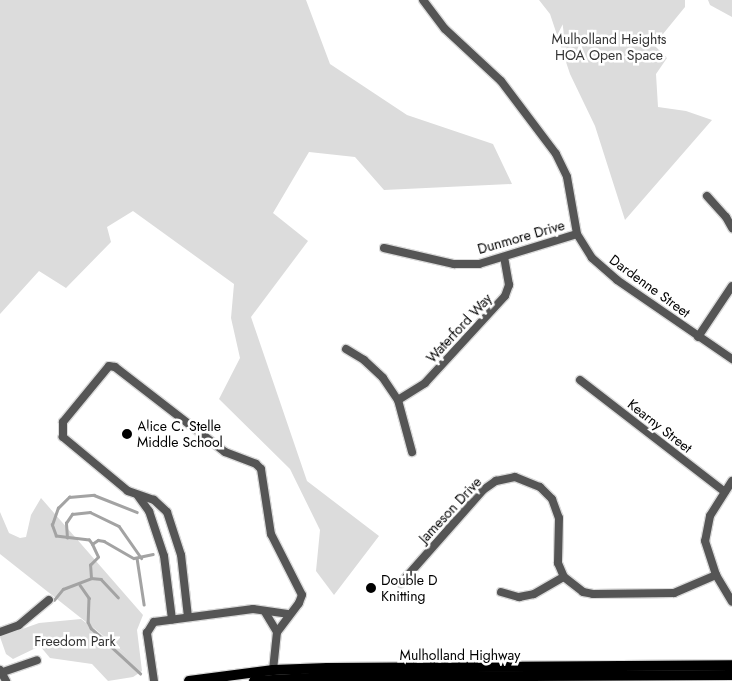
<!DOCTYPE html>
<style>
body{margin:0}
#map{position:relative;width:732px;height:681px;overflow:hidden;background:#fff;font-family:Jost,sans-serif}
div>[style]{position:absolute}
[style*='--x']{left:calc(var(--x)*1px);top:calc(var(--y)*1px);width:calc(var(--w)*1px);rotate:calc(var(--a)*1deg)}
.green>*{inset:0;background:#dcdcdc}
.stream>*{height:2.5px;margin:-1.25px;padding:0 1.25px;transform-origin:1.25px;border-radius:1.25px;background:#a3a3a3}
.roads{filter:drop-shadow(1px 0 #dbdbdb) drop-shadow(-1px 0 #dbdbdb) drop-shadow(0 1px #dbdbdb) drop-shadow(0 -1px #dbdbdb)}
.minor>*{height:8px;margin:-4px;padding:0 4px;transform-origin:4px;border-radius:4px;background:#555}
.major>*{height:10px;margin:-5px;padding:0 5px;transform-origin:5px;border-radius:5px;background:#000}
.dots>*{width:14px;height:14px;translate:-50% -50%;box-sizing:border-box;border:2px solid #fff;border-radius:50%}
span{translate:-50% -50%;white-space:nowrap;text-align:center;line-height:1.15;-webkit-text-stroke:5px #fff;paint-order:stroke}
.park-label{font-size:14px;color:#333}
.street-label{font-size:14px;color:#000}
.poi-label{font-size:14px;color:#000}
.left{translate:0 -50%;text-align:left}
</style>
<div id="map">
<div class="green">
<i style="clip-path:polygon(0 0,306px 0,330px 64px,407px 115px,493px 144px,512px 184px,384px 190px,355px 157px,309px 152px,273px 213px,308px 241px,251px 317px,307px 481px,379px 536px,334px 595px,316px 571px,320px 530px,290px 469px,219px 399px,240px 358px,231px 318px,234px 284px,133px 211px,107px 227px,111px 242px,66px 288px,39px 271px,0 314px)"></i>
<i style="clip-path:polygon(539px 0,685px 0,685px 7px,654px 45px,667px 58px,656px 74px,658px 107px,686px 111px,712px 120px,625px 220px,595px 126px,570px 74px,550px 14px)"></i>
<i style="clip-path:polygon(708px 0,732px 0,732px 17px,710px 5px)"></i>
<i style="clip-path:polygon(41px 498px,143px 615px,137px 630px,142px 671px,133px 677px,108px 681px,92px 664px,50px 658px,40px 646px,13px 659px,6px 654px,0 637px,39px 623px,81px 619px,129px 656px,0 554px,0 512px,9px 533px,20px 538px,26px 537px,31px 515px)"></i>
</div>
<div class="stream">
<i style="--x:67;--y:538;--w:15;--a:-94"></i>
<i style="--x:66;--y:523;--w:11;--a:-56"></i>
<i style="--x:72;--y:514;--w:18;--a:-6"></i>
<i style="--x:90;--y:512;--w:32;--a:26"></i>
<i style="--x:119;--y:526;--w:39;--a:55"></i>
<i style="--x:92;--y:544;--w:7;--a:-34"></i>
<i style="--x:98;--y:540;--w:6;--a:9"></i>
<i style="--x:104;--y:541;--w:34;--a:30"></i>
<i style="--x:134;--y:558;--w:19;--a:-12"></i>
<i style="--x:137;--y:558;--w:47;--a:81.3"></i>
<i style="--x:91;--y:578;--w:13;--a:-94"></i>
<i style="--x:90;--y:565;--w:11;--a:-45"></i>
<i style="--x:98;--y:557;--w:14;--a:-115"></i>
<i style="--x:92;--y:544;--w:5;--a:-127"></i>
<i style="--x:89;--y:540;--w:33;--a:-173"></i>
<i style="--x:56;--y:536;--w:12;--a:-110"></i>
<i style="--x:52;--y:525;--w:18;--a:-71"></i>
<i style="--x:58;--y:508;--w:16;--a:-45"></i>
<i style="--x:69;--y:497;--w:25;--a:-5"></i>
<i style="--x:94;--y:495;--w:46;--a:21.6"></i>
<i style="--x:80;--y:585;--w:16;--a:55"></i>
<i style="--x:89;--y:598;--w:24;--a:92"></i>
<i style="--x:88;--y:622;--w:7;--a:63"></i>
<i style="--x:91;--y:628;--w:67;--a:42.6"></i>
<i style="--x:54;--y:600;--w:14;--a:-51"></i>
<i style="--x:63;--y:589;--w:30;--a:-21"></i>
<i style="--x:91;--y:578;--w:10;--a:6"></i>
<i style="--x:101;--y:579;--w:25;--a:47"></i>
</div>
<div class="roads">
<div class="minor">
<i style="--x:423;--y:0;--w:36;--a:53"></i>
<i style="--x:445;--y:29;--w:76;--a:42.9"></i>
<i style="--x:501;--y:81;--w:91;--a:53"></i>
<i style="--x:556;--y:154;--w:25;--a:64"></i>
<i style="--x:567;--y:177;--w:58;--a:80"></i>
<i style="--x:577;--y:234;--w:28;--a:58"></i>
<i style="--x:592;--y:258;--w:33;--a:41"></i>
<i style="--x:617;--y:280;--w:140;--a:34.5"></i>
<i style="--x:707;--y:196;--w:28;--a:48"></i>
<i style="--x:726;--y:217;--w:13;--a:61"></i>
<i style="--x:384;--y:248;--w:72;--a:12.9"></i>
<i style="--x:454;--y:264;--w:25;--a:0"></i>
<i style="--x:479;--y:264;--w:102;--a:-17"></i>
<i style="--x:698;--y:337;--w:61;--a:-56.3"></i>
<i style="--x:346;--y:349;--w:21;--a:31"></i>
<i style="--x:364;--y:360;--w:26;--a:43"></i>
<i style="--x:383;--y:378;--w:27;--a:56"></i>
<i style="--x:398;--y:400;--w:54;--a:74.9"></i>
<i style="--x:580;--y:380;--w:183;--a:37.7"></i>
<i style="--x:398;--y:400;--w:32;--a:-32"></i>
<i style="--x:425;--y:383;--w:118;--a:-47.4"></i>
<i style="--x:505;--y:296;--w:12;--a:-70"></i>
<i style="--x:509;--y:285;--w:27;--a:-100"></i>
<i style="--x:732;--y:481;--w:41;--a:122.2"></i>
<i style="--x:710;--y:516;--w:25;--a:101"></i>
<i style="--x:705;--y:541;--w:36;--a:72"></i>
<i style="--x:716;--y:575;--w:31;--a:59"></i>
<i style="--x:138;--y:496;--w:19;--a:54"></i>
<i style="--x:149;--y:511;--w:47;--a:71.6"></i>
<i style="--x:164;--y:556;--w:64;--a:82.8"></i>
<i style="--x:401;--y:583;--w:124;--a:-48.6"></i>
<i style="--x:483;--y:490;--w:16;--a:-35"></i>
<i style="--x:496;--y:481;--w:19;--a:-12"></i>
<i style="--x:515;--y:477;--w:27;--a:22"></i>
<i style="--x:540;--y:487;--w:17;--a:45"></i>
<i style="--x:552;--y:499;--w:20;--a:70"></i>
<i style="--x:559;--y:518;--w:45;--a:91.3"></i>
<i style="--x:558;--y:563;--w:15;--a:67"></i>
<i style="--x:564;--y:577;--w:24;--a:38"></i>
<i style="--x:583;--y:592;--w:10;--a:11"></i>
<i style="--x:593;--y:594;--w:81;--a:-0.7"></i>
<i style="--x:674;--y:593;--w:46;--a:-23.2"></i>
<i style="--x:501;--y:592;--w:19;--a:16"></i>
<i style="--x:519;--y:597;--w:15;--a:-11"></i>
<i style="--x:534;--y:594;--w:34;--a:-30"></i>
<i style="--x:265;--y:612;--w:23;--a:59"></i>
<i style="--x:188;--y:617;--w:62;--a:-96.4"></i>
<i style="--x:181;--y:555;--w:45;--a:-108"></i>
<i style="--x:167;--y:512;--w:18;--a:-137"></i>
<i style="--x:154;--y:500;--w:28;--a:-161"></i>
<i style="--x:128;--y:491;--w:85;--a:-140.3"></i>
<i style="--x:63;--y:437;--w:15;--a:-90"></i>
<i style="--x:63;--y:422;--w:72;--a:-50.6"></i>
<i style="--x:109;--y:366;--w:6;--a:9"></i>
<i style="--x:115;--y:367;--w:139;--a:37.7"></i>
<i style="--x:225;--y:452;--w:33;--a:21"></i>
<i style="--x:256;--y:464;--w:7;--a:45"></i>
<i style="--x:261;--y:469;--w:66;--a:81.3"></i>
<i style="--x:271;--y:534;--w:68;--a:63.1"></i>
<i style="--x:302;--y:595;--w:9;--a:111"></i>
<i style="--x:299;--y:603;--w:36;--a:127"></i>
<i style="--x:277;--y:632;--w:38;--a:96"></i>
<i style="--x:0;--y:632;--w:20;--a:-20"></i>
<i style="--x:19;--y:625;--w:39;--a:-40"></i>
<i style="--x:0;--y:670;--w:13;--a:61"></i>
<i style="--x:0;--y:673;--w:39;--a:-19"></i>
<i style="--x:154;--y:681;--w:49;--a:-98.3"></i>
<i style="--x:147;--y:633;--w:13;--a:-58"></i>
<i style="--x:154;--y:622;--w:100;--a:-7.5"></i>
<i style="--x:253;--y:609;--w:35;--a:8"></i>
</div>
<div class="major">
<i style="--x:189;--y:681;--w:85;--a:-7.5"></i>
<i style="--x:273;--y:670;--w:54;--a:-2.1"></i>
<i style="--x:327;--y:668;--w:405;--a:-0.4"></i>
<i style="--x:254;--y:681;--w:75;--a:-3.1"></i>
<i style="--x:329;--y:677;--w:403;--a:-0.3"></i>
</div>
</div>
<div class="dots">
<i style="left:127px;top:434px;background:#000"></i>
<i style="left:371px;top:588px;background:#000"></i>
</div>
<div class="park-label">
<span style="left:609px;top:47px">Mulholland Heights<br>HOA Open Space</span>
<span style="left:75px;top:641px">Freedom Park</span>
</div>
<div class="street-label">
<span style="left:521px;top:237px;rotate:-16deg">Dunmore Drive</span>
<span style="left:650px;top:286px;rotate:36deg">Dardenne Street</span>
<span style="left:459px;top:328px;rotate:-47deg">Waterford Way</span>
<span style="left:660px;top:426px;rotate:38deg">Kearny Street</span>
<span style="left:450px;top:510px;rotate:-47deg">Jameson Drive</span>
<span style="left:460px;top:655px">Mulholland Highway</span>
</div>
<div class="poi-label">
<span class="left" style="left:137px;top:434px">Alice C. Stelle<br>Middle School</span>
<span class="left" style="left:381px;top:588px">Double D<br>Knitting</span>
</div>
</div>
